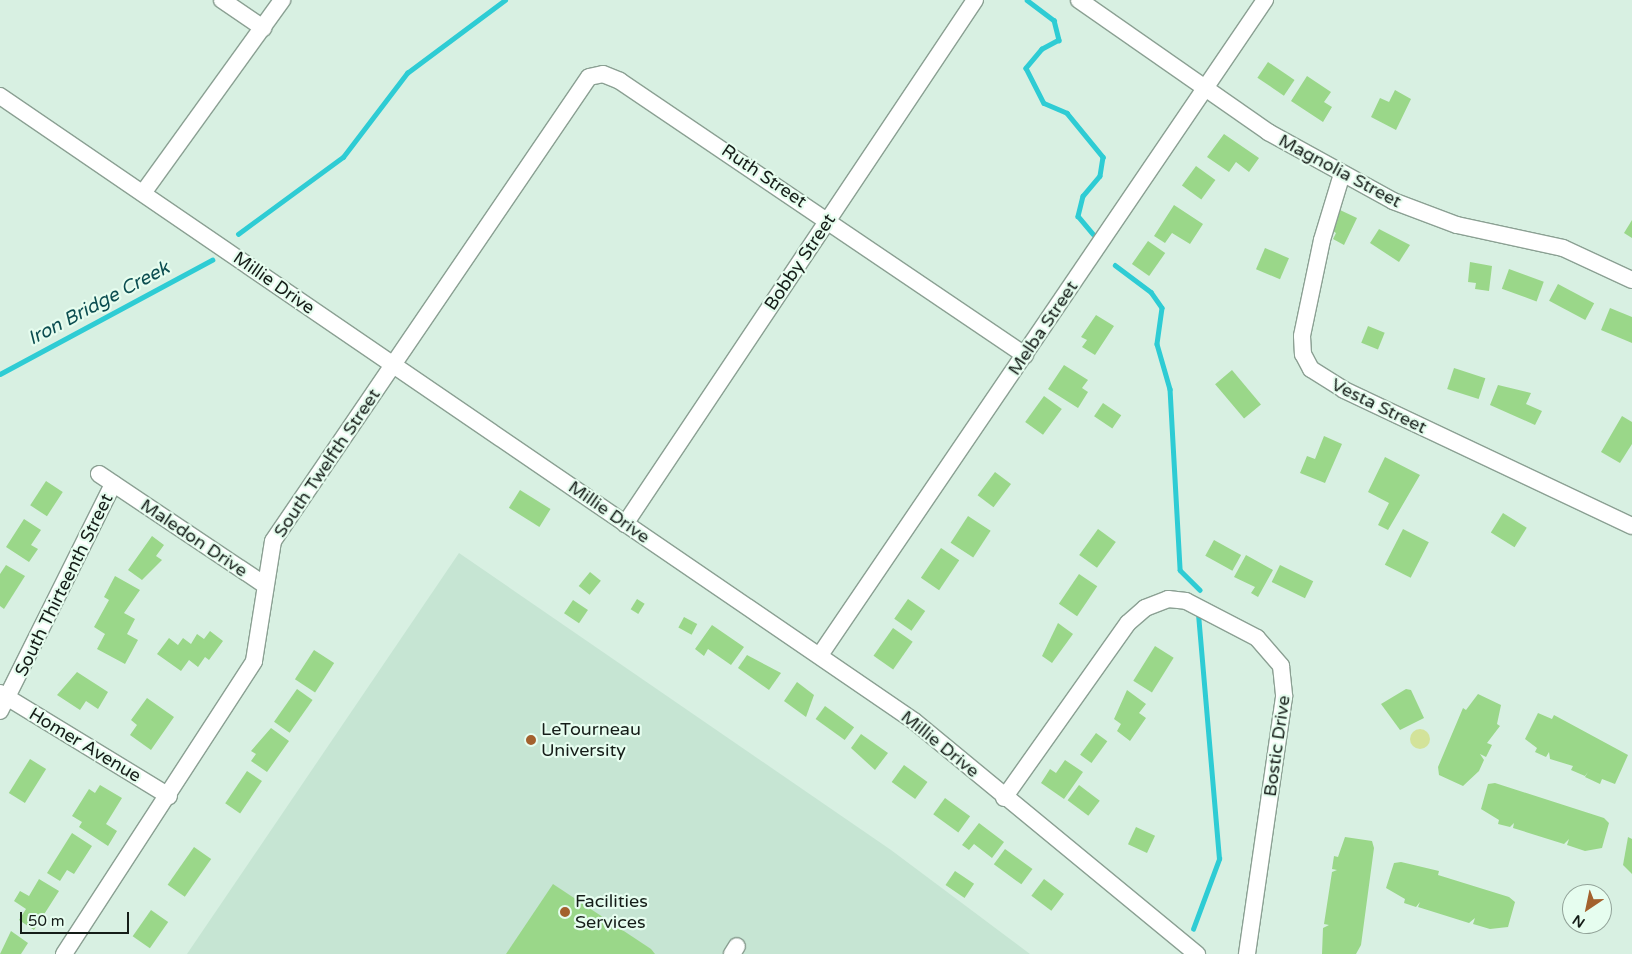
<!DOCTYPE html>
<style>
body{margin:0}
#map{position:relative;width:1632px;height:954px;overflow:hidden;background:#d8f0e2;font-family:"Varela Round",sans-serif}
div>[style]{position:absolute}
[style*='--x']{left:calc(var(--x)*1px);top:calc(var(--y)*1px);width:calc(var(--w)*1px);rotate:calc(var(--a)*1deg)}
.built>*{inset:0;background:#c6e5d3}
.green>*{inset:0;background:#d3e39a}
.round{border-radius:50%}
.stream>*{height:4.5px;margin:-2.25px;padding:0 2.25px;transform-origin:2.25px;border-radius:2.25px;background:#2eccd4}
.building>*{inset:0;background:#9ad789;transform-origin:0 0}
.roads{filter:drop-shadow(1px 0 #8ba093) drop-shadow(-1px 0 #8ba093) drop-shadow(0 1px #8ba093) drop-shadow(0 -1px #8ba093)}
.street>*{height:16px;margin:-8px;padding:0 8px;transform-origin:8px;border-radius:8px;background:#fff}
.dots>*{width:14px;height:14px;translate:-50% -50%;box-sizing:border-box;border:2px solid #e6fdef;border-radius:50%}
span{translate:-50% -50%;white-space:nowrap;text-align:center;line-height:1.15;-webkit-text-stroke:4.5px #e6fdef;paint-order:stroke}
.street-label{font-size:18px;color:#151d18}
.poi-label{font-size:18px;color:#151d18}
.left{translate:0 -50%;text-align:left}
.water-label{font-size:19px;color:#0b4d50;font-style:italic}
.north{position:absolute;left:1562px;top:884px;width:50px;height:50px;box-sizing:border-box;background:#e6fdef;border:1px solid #92a399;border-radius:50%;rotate:214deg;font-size:14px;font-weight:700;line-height:20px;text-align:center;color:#151d18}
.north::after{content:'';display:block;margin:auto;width:18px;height:22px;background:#a3612d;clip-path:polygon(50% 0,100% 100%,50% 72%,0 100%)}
.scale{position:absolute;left:20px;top:912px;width:109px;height:22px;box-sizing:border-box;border:2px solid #151d18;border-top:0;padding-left:6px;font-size:15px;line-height:18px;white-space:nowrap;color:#151d18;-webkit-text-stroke:4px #e6fdef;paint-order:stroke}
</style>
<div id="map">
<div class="built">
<i style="clip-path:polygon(459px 553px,891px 850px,1030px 954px,187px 954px)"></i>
</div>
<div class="green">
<i class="round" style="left:1410px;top:729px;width:20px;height:20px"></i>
</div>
<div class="stream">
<i style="--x:1027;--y:0;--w:34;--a:37"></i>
<i style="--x:1054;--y:20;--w:21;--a:76"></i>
<i style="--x:1059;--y:40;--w:19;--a:152"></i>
<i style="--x:1042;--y:49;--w:25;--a:130"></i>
<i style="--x:1026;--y:68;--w:39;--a:63"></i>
<i style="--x:1044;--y:103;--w:25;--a:23"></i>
<i style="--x:1067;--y:113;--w:57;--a:50.7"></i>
<i style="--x:1103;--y:157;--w:19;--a:99"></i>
<i style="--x:1100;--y:176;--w:26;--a:130"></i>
<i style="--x:1083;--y:196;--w:21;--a:104"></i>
<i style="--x:1078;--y:216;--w:23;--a:50"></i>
<i style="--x:238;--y:234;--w:130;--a:-36.3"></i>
<i style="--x:343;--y:157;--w:106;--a:-52.7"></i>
<i style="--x:407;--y:73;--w:122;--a:-36.7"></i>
<i style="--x:1115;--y:265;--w:45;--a:36.9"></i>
<i style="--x:1151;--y:292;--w:19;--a:55"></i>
<i style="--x:1162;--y:308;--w:36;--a:98"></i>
<i style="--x:1157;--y:344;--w:47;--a:73.9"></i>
<i style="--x:1170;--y:389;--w:181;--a:86.8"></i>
<i style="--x:1180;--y:570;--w:28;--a:45"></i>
<i style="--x:0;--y:374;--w:241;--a:-28.3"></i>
<i style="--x:1193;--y:929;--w:75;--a:-69.6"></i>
<i style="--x:1219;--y:859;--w:245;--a:-94.9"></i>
</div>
<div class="building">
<i style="left:1268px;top:62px;width:32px;height:19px;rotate:34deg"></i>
<i style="clip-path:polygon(1307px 76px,1331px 92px,1324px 102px,1332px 107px,1323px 122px,1291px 101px)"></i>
<i style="clip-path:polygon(1395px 90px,1411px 99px,1396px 130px,1371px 117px,1380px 98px,1389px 102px)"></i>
<i style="clip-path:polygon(1224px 134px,1259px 158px,1249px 172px,1236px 162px,1229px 172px,1207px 157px)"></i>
<i style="left:1196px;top:166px;width:24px;height:24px;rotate:36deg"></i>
<i style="clip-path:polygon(1174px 205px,1203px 224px,1190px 244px,1172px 233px,1165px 243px,1154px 236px)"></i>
<i style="clip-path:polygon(1340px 210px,1357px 218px,1344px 245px,1333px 239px,1336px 233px,1331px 230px)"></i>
<i style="clip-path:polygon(1632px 220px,1632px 238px,1624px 233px)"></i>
<i style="clip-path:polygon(1379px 229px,1410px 245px,1399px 262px,1370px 243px)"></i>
<i style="left:1148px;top:241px;width:21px;height:28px;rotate:35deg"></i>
<i style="left:1265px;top:248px;width:26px;height:23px;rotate:23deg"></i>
<i style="clip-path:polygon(1470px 262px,1492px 266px,1489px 291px,1475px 289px,1476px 283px,1468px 282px)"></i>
<i style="left:1509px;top:269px;width:37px;height:21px;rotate:20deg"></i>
<i style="left:1558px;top:284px;width:41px;height:19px;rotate:28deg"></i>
<i style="clip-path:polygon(1610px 308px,1632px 317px,1632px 343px,1601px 330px)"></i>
<i style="clip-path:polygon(1096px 315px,1114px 326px,1095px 355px,1082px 347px,1087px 340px,1081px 337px)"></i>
<i style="left:1368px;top:326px;width:18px;height:18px;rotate:22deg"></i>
<i style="clip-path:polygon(1064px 365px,1088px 380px,1082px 388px,1088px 392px,1078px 408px,1048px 389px)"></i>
<i style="left:1454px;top:368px;width:33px;height:22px;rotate:18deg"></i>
<i style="left:1232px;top:370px;width:45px;height:22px;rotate:50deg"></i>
<i style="clip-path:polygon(1498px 385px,1531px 393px,1526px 404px,1542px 411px,1535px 425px,1490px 405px)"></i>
<i style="left:1044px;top:396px;width:22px;height:32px;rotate:36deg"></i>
<i style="left:1103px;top:403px;width:22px;height:16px;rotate:34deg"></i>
<i style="clip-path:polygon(1622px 416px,1632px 422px,1632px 444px,1620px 463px,1601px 452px)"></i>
<i style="clip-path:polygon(1324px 436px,1342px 444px,1325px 483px,1300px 473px,1307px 456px,1315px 459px)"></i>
<i style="clip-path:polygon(1385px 457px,1420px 475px,1388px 530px,1378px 525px,1389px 503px,1368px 492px)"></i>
<i style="left:995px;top:472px;width:20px;height:29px;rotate:37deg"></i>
<i style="left:46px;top:481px;width:20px;height:29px;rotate:33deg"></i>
<i style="left:520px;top:490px;width:36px;height:21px;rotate:32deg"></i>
<i style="left:1503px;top:513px;width:28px;height:23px;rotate:32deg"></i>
<i style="left:968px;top:516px;width:27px;height:32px;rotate:33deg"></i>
<i style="clip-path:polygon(24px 519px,41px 530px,31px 545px,38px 549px,29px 562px,6px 547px)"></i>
<i style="left:1098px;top:529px;width:22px;height:32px;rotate:36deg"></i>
<i style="left:1403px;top:529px;width:29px;height:40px;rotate:27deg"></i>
<i style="clip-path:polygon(152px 536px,164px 545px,156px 556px,162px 560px,142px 580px,128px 570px)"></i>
<i style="left:1214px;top:540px;width:31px;height:18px;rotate:29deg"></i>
<i style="left:941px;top:548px;width:22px;height:36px;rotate:34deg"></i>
<i style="clip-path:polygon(1246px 555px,1273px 570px,1258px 597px,1251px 593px,1255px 587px,1234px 577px)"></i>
<i style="clip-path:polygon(6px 565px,25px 576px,4px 609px,0 606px,0 574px)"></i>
<i style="left:1280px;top:565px;width:37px;height:19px;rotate:26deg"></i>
<i style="left:590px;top:572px;width:14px;height:18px;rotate:39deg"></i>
<i style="left:1079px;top:574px;width:22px;height:36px;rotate:34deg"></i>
<i style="clip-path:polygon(115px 576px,140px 590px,124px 613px,135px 619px,127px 634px,138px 640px,125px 664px,97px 649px,105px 634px,94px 627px,109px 600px,104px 597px)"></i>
<i style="left:637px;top:599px;width:9px;height:12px;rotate:32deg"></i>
<i style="left:908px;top:599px;width:21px;height:24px;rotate:35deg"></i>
<i style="left:573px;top:600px;width:18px;height:16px;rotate:34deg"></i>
<i style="left:684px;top:617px;width:15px;height:12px;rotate:28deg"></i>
<i style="clip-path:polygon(1058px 623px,1073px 634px,1052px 663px,1042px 656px)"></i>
<i style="clip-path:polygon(712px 625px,744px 647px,731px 665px,708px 649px,704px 656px,695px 649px)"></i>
<i style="left:893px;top:628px;width:24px;height:34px;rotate:35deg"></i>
<i style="clip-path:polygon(210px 631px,223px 641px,209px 660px,205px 657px,198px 667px,189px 660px,181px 671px,157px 654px,169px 638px,178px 645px,183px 638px,191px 644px,197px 634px,204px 639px)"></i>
<i style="left:1155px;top:646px;width:22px;height:41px;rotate:32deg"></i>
<i style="left:314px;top:650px;width:24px;height:35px;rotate:33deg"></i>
<i style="clip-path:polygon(747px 655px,781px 673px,769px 690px,738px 668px)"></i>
<i style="clip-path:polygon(77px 672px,108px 692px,98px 709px,86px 701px,80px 710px,57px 695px)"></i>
<i style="clip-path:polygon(797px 682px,814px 695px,806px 717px,784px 701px)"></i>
<i style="left:297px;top:689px;width:19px;height:40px;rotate:35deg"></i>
<i style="clip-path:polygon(1406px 689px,1411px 690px,1424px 718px,1400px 730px,1381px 704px)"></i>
<i style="clip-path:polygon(1127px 690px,1146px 704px,1139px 713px,1146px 718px,1130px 741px,1117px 731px,1121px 724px,1114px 719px)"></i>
<i style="clip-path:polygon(1478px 694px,1501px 705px,1497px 724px,1500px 726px,1487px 743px,1492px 745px,1486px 757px,1480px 754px,1484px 760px,1479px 771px,1463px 786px,1439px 775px,1438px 767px,1463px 708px,1466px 710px)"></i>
<i style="clip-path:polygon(147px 698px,174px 717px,151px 750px,130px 735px,137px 725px,131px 720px)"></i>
<i style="left:825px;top:706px;width:36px;height:16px;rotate:36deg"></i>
<i style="clip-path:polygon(1538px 713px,1552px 719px,1554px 715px,1628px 755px,1615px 784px,1602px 779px,1600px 784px,1585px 777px,1588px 772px,1585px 776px,1571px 770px,1573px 766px,1550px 759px,1549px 752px,1546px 757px,1535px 752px,1537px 748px,1525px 739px)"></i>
<i style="clip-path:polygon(271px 728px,289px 741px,267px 772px,251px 761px,256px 754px,251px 751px)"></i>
<i style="left:1096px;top:733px;width:14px;height:27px;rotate:36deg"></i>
<i style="clip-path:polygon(861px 734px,888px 753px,875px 770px,851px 748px)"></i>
<i style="left:30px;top:759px;width:19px;height:40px;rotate:32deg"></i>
<i style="clip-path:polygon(1065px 760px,1083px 772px,1064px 799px,1041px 783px,1050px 769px,1056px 773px)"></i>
<i style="left:904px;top:765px;width:29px;height:21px;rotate:36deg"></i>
<i style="left:247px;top:771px;width:18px;height:39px;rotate:34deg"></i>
<i style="clip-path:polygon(1495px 783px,1604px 818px,1609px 823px,1602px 848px,1585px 851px,1567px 845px,1569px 839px,1564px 844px,1513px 828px,1514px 823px,1510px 827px,1498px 824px,1499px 820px,1481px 809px,1488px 784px)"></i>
<i style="clip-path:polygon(100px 785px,122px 798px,106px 824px,117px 831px,108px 846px,79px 827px,82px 822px,72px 816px,89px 789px,95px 793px)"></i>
<i style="left:1079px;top:785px;width:26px;height:19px;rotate:37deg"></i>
<i style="left:945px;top:798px;width:31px;height:20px;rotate:36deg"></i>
<i style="clip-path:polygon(979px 823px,1004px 842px,992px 858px,974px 844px,969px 850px,962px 845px)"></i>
<i style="left:1136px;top:827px;width:21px;height:19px;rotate:25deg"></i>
<i style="clip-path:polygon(72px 833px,92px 846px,74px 874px,67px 870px,60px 881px,47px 873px)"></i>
<i style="clip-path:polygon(1345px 837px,1372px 841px,1374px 848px,1361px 945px,1356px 954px,1322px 954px,1323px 928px,1329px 925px,1324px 924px,1332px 872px,1337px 870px,1332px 869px,1334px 856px,1338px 857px)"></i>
<i style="clip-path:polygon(1628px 837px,1632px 839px,1632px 874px,1623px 865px)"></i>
<i style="left:194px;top:847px;width:21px;height:46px;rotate:35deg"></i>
<i style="left:1005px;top:849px;width:34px;height:19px;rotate:36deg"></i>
<i style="clip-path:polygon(1401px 862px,1439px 871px,1438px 875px,1509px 897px,1515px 902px,1508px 927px,1490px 929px,1473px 924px,1475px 918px,1469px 923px,1418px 907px,1420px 902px,1416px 907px,1404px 903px,1405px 899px,1386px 888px,1394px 863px)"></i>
<i style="left:955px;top:871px;width:23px;height:17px;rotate:34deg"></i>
<i style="clip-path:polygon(39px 879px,59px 891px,34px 930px,19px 920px,26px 909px,14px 901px,20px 891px,29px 896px)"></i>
<i style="left:1044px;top:879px;width:25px;height:21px;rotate:37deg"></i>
<i style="clip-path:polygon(553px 884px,651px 949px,655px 954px,506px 954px)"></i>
<i style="left:151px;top:910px;width:21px;height:32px;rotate:35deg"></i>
<i style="clip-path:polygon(11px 931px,28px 943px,21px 954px,0 954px)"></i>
</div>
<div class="roads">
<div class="street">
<i style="--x:222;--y:0;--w:50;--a:34.3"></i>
<i style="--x:1079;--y:0;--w:231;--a:34.9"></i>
<i style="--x:1268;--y:132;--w:143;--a:28.9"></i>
<i style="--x:1393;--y:201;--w:68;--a:20.6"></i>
<i style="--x:1457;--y:225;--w:108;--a:12.2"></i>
<i style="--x:1563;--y:248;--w:76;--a:24.9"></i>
<i style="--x:0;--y:96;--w:1107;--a:34.36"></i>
<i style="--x:914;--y:721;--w:367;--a:39.5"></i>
<i style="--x:1342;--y:174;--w:69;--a:106.9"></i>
<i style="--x:1322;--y:240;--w:98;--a:101.8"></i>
<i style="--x:1302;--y:336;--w:18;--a:87"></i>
<i style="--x:1303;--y:354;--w:17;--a:62"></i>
<i style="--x:1311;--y:369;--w:39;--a:32"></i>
<i style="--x:1344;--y:390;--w:318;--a:25.3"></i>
<i style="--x:143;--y:193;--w:238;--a:-54.2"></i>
<i style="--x:99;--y:474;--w:200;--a:33.8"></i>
<i style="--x:625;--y:524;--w:630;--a:-56.26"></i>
<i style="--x:820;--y:655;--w:792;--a:-55.81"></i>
<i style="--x:0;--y:693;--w:198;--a:31.4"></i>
<i style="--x:0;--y:711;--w:254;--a:-63.5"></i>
<i style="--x:1004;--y:798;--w:214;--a:-54.7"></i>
<i style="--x:1128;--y:623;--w:23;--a:-41"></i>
<i style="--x:1145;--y:608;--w:25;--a:-21"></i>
<i style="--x:1168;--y:599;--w:18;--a:6"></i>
<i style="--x:1186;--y:601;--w:80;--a:27.5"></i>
<i style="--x:1257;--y:638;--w:37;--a:49"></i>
<i style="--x:1281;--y:666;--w:31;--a:84"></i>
<i style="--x:1284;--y:697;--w:260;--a:98.2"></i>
<i style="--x:64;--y:954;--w:349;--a:-57"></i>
<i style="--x:254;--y:661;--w:121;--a:-81"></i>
<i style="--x:273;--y:541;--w:561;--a:-55.74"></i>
<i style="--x:589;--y:77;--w:14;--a:-12"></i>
<i style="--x:603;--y:74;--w:18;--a:22"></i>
<i style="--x:620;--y:81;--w:489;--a:34.1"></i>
<i style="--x:732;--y:954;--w:9;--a:-58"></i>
</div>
</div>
<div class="dots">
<i style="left:531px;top:740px;background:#a3612d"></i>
<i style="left:565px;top:912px;background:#a3612d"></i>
</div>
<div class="street-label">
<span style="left:1340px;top:171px;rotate:28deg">Magnolia Street</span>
<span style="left:764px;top:176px;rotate:34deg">Ruth Street</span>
<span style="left:800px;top:262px;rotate:-56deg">Bobby Street</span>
<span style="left:274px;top:283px;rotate:35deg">Millie Drive</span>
<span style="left:1043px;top:328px;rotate:-56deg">Melba Street</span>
<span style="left:1379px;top:406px;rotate:26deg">Vesta Street</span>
<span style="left:327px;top:463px;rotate:-56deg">South Twelfth Street</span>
<span style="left:609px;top:512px;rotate:35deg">Millie Drive</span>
<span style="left:194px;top:538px;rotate:34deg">Maledon Drive</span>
<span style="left:64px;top:585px;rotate:-64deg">South Thirteenth Street</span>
<span style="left:940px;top:744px;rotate:39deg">Millie Drive</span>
<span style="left:85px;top:745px;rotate:31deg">Homer Avenue</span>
<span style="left:1277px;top:746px;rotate:-82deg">Bostic Drive</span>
</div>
<div class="poi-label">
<span class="left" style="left:541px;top:740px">LeTourneau<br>University</span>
<span class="left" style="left:575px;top:912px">Facilities<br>Services</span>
</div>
<div class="water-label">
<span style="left:99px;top:304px;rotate:-28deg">Iron Bridge Creek</span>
</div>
<div class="north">N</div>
<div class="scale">50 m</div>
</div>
